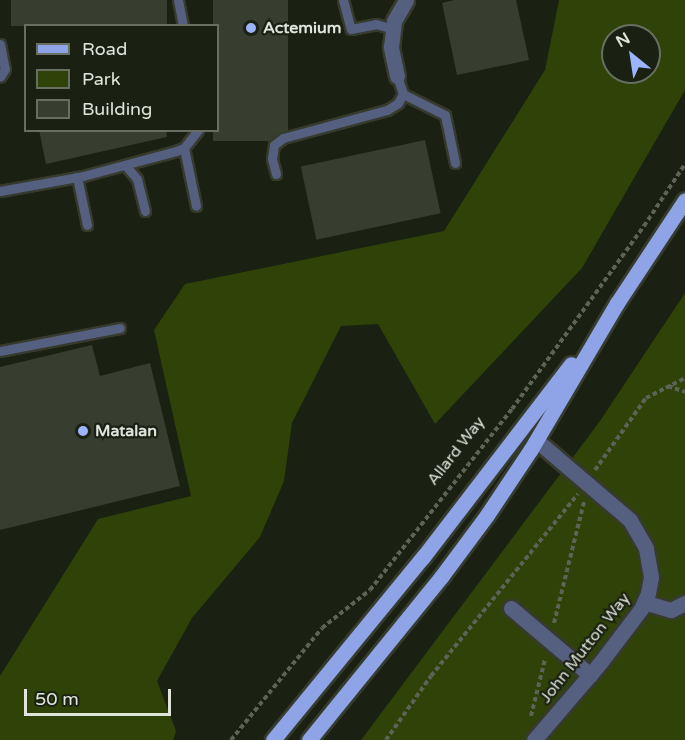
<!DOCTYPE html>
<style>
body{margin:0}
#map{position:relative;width:685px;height:740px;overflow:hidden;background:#1a2012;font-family:"Varela Round",sans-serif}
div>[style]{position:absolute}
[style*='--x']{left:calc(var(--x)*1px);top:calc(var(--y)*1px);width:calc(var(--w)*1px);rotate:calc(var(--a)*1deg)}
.green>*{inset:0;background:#2f4207}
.building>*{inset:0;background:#373e2f;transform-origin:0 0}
.path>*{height:4px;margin-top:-2px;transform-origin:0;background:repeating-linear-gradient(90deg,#5d6356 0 4.5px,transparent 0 7.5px)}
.roads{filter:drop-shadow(2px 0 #363b2e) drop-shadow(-2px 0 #363b2e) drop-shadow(0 2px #363b2e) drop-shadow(0 -2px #363b2e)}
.lane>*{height:9px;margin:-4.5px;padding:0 4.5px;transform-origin:4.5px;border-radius:4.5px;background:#556080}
.street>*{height:15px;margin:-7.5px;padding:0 7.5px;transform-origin:7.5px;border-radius:7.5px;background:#556080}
.primary>*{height:15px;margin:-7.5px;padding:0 7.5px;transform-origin:7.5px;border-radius:7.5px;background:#8ea4e7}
.dots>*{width:16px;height:16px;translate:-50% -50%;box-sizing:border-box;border:3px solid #1a2012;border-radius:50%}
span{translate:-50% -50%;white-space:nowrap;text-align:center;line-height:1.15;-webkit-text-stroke:4.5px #1a2012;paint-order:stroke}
.poi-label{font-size:16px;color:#e0e4db;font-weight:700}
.left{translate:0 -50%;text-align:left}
.street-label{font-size:16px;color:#e0e4db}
.legend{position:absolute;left:24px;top:24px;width:195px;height:108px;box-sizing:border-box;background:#1a2012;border:2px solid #696e62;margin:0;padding:8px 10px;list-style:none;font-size:18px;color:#e0e4db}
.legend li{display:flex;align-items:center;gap:12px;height:30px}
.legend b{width:30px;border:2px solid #696e62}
.north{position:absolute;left:601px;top:24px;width:60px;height:60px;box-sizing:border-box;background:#1a2012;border:2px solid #696e62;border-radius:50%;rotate:330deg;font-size:16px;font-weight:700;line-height:24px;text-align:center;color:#e0e4db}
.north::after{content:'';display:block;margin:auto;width:21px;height:27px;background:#9cb4fd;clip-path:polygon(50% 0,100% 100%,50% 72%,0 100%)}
.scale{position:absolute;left:24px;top:689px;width:147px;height:27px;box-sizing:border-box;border:3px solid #e0e4db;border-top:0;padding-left:8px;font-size:18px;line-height:21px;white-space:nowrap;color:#e0e4db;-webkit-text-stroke:4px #1a2012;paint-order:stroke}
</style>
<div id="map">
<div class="green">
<i style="clip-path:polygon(evenodd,559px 0,685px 0,685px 90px,582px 268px,435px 424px,378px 324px,341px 326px,292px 423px,284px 481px,260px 537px,192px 618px,157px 681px,176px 731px,173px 740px,0 740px,0 676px,98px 519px,191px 496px,154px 330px,185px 284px,444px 231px,545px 70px,559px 0,613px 36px,649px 36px,649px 72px,613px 72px,613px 36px)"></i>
<i style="clip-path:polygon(685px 293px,685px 740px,361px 740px,600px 421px)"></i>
</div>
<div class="building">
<i style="left:11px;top:0;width:156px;height:26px"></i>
<i style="left:213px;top:0;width:75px;height:141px"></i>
<i style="clip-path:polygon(454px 0,516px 0,529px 60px,457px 75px,442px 3px)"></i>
<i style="clip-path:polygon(39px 130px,166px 130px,167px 137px,46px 164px)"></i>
<i style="left:425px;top:140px;width:75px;height:127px;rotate:78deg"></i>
<i style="clip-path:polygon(92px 345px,100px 376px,150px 363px,180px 486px,0 530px,0 367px)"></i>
</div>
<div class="path">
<i style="--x:668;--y:386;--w:18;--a:19"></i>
<i style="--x:595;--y:470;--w:88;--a:-54.7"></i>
<i style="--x:646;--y:398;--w:44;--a:-27.1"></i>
<i style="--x:554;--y:623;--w:125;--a:-76.1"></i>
<i style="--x:531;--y:716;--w:59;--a:-76.2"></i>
<i style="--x:231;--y:740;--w:144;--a:-50.9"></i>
<i style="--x:322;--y:628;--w:61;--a:-38.4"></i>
<i style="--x:370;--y:590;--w:230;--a:-51.9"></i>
<i style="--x:512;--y:409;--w:226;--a:-54.2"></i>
<i style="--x:644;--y:226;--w:74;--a:-56.5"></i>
<i style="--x:386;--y:740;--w:78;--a:-54.9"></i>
<i style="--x:431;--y:676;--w:234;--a:-51.1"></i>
</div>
<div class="roads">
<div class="lane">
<i style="--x:178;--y:0;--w:26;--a:79"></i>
<i style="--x:343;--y:0;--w:30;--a:75"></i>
<i style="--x:351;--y:29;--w:25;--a:-11"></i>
<i style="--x:376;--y:24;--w:18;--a:16"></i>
<i style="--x:0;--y:44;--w:25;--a:79"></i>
<i style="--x:5;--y:69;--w:9;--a:122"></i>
<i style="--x:403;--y:94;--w:47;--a:26.6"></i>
<i style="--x:445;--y:115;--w:49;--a:78.2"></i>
<i style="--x:184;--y:148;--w:59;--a:78.3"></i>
<i style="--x:125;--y:165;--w:18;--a:49"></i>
<i style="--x:137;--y:179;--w:33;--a:76"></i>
<i style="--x:276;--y:174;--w:16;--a:-105"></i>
<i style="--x:272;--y:159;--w:14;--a:-82"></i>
<i style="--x:274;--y:145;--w:11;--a:-38"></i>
<i style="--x:283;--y:138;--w:108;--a:-15.1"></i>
<i style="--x:387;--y:110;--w:13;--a:-32"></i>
<i style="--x:398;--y:103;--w:10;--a:-61"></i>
<i style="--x:403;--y:94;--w:19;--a:-108"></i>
<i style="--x:77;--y:177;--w:49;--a:78.2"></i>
<i style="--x:0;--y:191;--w:84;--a:-10.2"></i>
<i style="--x:83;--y:176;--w:96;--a:-15"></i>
<i style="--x:176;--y:151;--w:9;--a:-21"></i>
<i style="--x:184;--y:148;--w:23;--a:-52"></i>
<i style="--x:0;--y:351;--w:122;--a:-10.9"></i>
</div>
<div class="street">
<i style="--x:397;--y:76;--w:30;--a:-102"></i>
<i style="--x:391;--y:47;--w:26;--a:-83"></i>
<i style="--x:394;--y:21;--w:24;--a:-60"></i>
<i style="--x:644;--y:602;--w:28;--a:17"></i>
<i style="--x:671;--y:610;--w:16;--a:-27"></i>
<i style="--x:511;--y:608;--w:104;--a:40.3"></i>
<i style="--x:534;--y:740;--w:101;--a:-49.4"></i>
<i style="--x:600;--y:663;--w:68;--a:-52.8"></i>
<i style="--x:641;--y:609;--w:17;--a:-66"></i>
<i style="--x:648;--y:593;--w:16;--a:-79"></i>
<i style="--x:651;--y:577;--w:29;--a:-100"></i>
<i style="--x:646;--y:548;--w:32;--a:-120"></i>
<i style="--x:630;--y:520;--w:123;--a:-139.6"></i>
</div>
<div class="primary">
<i style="--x:273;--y:740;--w:237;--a:-50.7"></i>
<i style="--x:423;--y:557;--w:243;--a:-52.5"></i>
<i style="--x:309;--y:740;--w:210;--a:-51"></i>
<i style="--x:441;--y:577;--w:77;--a:-53.4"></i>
<i style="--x:487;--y:515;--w:79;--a:-56.3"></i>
<i style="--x:531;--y:449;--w:169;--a:-59.5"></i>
<i style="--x:617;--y:303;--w:123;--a:-56.6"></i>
</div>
</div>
<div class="dots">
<i style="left:251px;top:28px;background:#9cb4fd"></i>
<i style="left:83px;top:431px;background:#9cb4fd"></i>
</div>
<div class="poi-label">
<span class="left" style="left:263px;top:28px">Actemium</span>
<span class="left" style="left:95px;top:431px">Matalan</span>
</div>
<div class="street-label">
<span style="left:456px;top:451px;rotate:-52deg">Allard Way</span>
<span style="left:585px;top:648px;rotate:-52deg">John Mutton Way</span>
</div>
<ul class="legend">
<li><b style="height:8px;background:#8ea4e7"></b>Road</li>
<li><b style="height:16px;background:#2f4207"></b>Park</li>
<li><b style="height:16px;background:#373e2f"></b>Building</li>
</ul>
<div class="north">N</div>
<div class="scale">50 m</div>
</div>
